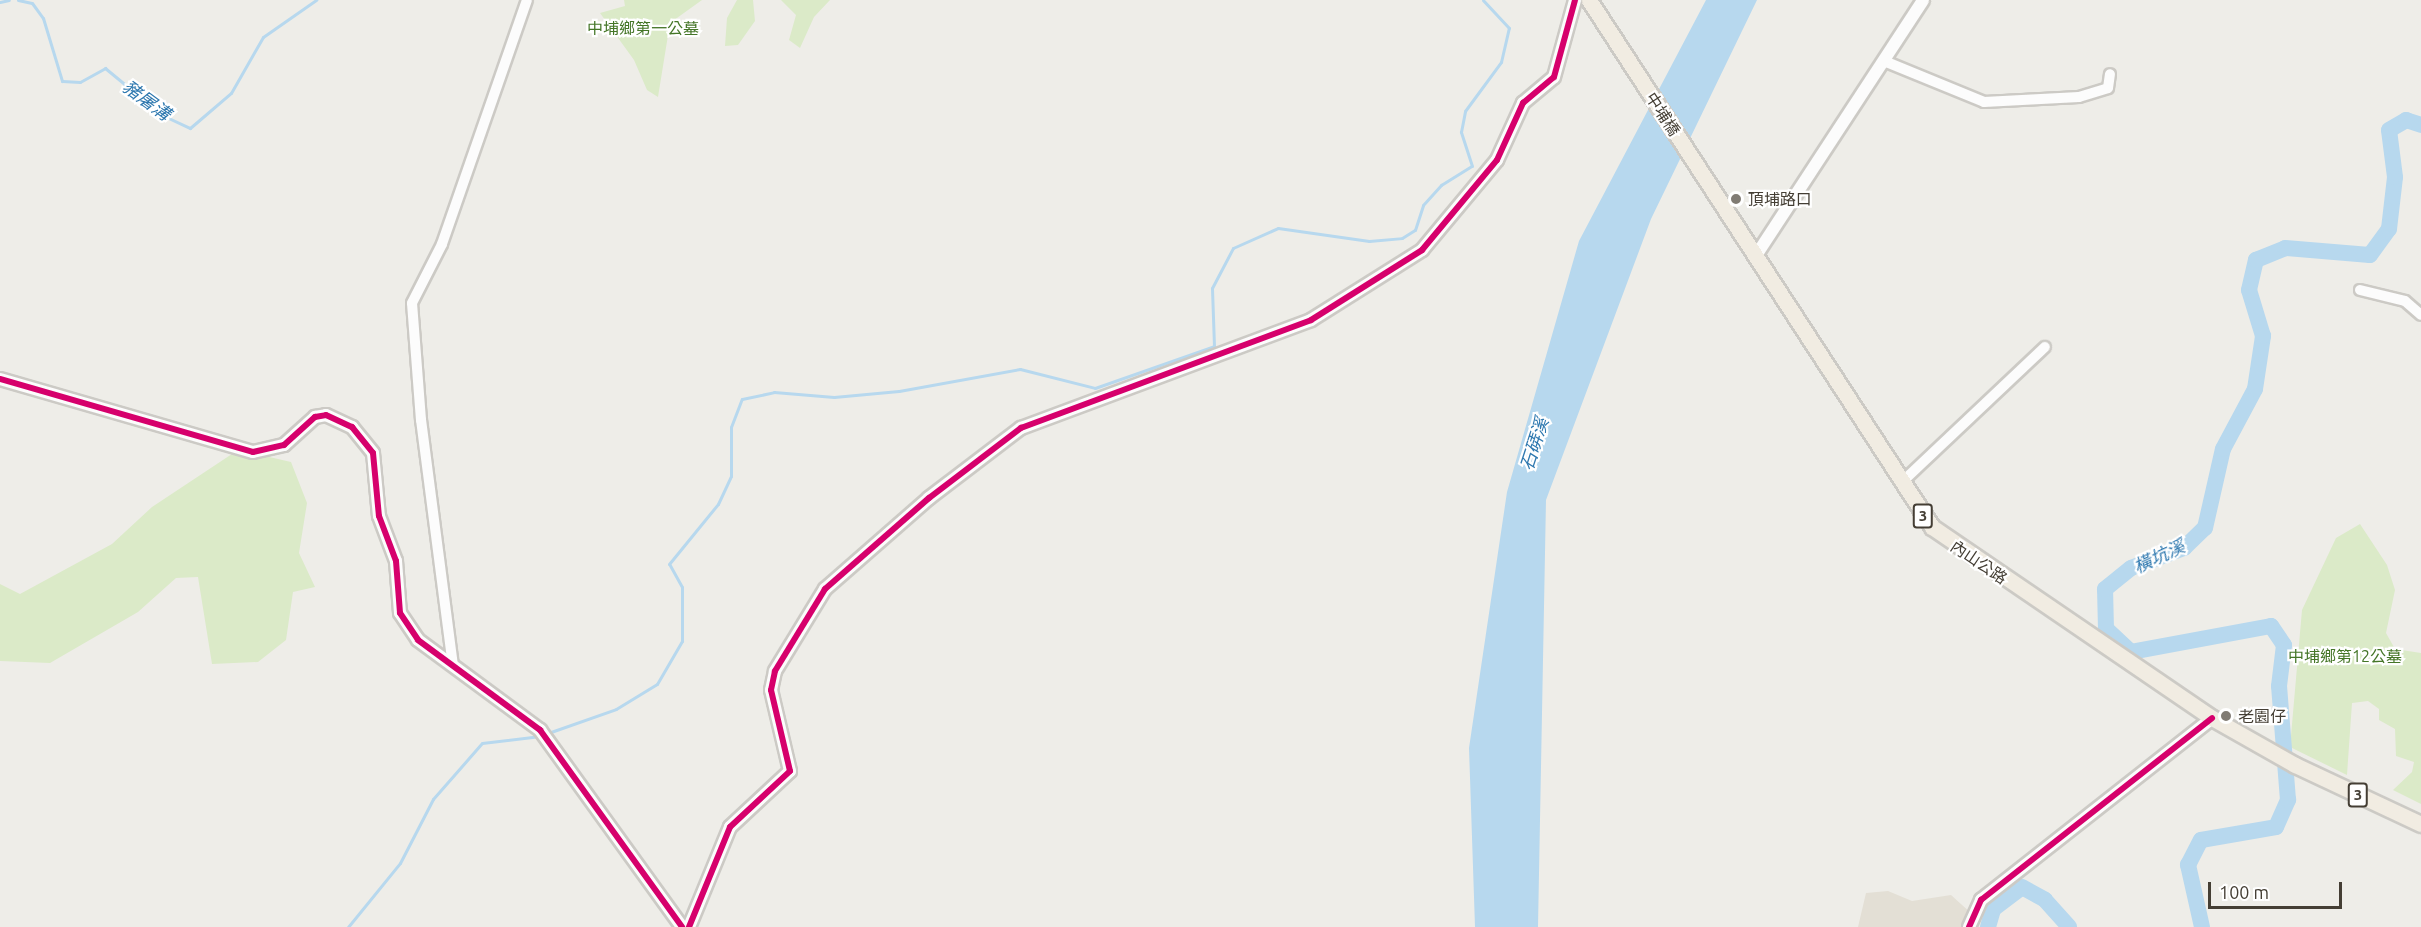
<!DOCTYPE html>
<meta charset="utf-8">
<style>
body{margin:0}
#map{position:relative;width:2421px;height:927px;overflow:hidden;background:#eeede8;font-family:Ubuntu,"Noto Sans TC",sans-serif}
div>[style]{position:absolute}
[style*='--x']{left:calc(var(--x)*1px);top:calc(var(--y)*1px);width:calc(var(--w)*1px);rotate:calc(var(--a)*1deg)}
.residential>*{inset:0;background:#e3dfd5}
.green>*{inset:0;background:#dbeac8}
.water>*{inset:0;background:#b7d8ee}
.stream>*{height:3px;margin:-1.5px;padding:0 1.5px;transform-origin:1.5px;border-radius:1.5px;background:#b7d8ee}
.river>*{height:16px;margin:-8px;padding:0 8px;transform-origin:8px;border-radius:8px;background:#b7d8ee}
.roads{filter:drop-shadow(2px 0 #cccac5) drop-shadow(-2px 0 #cccac5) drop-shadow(0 2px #cccac5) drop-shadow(0 -2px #cccac5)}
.minor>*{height:10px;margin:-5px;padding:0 5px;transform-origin:5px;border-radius:5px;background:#fcfcfc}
.tertiary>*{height:12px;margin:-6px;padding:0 6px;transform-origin:6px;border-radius:6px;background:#fcfcfc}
.primary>*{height:15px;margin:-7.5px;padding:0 7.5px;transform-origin:7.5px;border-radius:7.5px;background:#f1ece2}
.cycleway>*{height:6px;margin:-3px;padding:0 3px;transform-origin:3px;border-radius:3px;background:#d6006c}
.dots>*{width:16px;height:16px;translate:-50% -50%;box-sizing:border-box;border:3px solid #fff;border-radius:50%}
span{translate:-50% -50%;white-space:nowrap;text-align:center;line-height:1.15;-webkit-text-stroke:4.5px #fff;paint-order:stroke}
.shield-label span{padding:2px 4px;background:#fff;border:2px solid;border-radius:4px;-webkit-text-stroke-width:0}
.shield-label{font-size:15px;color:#443e34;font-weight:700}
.park-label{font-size:16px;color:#457628}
.street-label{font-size:16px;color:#443e34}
.poi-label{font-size:16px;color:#443e34}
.left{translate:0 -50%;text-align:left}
.water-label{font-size:18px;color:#2e78af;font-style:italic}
.scale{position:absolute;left:2208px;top:882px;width:134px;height:27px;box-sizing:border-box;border:3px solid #443e34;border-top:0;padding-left:8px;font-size:18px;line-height:21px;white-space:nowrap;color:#443e34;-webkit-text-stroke:4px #fff;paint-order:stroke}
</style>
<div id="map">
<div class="residential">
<i style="clip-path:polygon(1888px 891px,1912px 901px,1951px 895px,1972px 914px,1966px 927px,1858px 927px,1866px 893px)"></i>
</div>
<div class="green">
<i style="clip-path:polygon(624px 0,702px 0,670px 23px,658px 97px,647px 90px,634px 60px,600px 13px,625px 6px)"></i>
<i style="clip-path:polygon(737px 0,753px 0,755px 21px,738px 45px,725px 46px,727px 18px)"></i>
<i style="clip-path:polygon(781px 0,830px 0,814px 17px,800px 48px,789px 40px,796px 15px)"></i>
<i style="clip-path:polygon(238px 450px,291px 462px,307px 503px,299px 553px,315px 587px,293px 592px,286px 640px,258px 662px,212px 664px,198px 577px,176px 578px,138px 612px,50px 663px,0 661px,0 584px,20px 594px,112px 544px,152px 507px)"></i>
<i style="clip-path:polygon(2360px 524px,2387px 565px,2395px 590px,2386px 633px,2395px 649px,2421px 653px,2421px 804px,2393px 790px,2412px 772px,2414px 762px,2396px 756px,2395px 729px,2379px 720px,2379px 709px,2368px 701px,2352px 703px,2347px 775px,2290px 747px,2302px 610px,2336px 538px)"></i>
</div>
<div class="water">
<i style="clip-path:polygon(1706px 0,1757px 0,1651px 219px,1546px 500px,1538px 927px,1475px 927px,1469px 748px,1507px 492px,1579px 241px)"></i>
</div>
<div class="stream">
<i style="--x:18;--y:0;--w:14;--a:12"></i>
<i style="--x:32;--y:3;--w:19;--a:54"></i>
<i style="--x:43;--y:18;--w:66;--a:73.2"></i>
<i style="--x:62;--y:81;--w:18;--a:3"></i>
<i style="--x:80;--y:82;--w:29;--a:-29"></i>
<i style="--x:105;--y:68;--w:74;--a:39.5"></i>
<i style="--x:162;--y:115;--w:31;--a:25"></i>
<i style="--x:190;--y:128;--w:54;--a:-40.5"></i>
<i style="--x:231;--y:93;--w:64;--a:-60.3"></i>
<i style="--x:263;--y:37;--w:65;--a:-34.9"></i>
<i style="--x:0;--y:2;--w:9;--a:-13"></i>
<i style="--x:548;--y:733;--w:72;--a:-19.4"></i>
<i style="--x:616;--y:709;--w:48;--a:-31.4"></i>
<i style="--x:657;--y:684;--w:50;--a:-59.8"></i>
<i style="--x:682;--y:641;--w:54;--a:-90"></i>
<i style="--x:682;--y:587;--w:26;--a:-119"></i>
<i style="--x:669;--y:564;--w:77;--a:-50.8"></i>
<i style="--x:718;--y:504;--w:31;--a:-65"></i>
<i style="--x:731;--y:476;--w:49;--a:-90"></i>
<i style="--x:731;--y:427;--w:30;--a:-69"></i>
<i style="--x:742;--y:399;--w:33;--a:-12"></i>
<i style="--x:774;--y:392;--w:60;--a:4.8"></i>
<i style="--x:834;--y:397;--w:65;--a:-5.3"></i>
<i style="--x:899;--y:391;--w:123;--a:-10.3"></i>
<i style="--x:1020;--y:369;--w:77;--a:14.2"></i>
<i style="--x:1095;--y:388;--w:126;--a:-19.4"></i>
<i style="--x:1214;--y:346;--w:58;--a:-92"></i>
<i style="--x:1212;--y:288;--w:45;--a:-62.3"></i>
<i style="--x:1233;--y:248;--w:49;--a:-24"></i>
<i style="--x:1278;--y:228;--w:92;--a:8.1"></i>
<i style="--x:1369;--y:241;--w:33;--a:-5"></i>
<i style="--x:1402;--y:238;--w:15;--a:-32"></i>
<i style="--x:1415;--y:230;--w:26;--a:-72"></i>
<i style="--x:1423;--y:205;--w:27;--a:-48"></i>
<i style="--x:1441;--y:185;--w:36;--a:-32"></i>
<i style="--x:1472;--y:166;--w:36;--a:-108"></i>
<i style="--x:1461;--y:132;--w:21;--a:-79"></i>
<i style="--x:1465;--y:111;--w:61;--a:-53.7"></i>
<i style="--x:1501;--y:62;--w:35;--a:-77"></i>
<i style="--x:1509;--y:28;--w:38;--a:-133"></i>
<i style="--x:348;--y:927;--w:82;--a:-50.9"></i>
<i style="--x:400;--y:863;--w:72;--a:-62.7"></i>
<i style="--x:433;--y:799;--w:74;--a:-48.8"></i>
<i style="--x:482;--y:743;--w:59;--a:-6.8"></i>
</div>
<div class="river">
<i style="--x:1988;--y:927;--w:19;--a:-74"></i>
<i style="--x:1993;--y:909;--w:36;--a:-37"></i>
<i style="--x:2022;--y:887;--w:26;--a:29"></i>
<i style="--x:2045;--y:900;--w:36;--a:48"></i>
<i style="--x:2202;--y:927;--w:64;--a:-102.7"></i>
<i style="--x:2188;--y:865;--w:28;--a:-63"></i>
<i style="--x:2201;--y:840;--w:76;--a:-9.8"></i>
<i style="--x:2276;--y:827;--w:30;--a:-66"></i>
<i style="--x:2288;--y:800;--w:114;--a:-94.5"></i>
<i style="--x:2279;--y:686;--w:41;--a:-83"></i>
<i style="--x:2284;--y:645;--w:23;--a:-124"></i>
<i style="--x:2271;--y:626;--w:142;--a:169.5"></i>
<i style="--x:2131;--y:652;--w:34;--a:-137"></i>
<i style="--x:2106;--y:629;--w:40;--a:-91.4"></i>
<i style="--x:2105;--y:589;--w:33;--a:-39"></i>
<i style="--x:2131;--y:568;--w:57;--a:-20.7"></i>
<i style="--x:2184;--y:548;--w:29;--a:-44"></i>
<i style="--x:2205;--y:528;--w:81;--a:-77.2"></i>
<i style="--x:2223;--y:449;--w:68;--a:-61.9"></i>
<i style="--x:2255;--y:389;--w:54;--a:-81.4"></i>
<i style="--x:2263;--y:336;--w:48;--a:-106.9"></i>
<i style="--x:2249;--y:290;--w:31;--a:-77"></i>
<i style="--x:2256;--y:260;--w:31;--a:-22"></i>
<i style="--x:2285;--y:248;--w:85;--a:4.7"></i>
<i style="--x:2370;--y:255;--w:32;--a:-54"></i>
<i style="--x:2389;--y:229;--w:52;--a:-83.4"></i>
<i style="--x:2395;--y:177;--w:47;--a:-97.3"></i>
<i style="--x:2389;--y:130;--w:20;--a:-30"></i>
<i style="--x:2406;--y:120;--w:16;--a:18"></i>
</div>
<div class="roads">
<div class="minor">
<i style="--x:1884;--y:61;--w:108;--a:22.3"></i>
<i style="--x:1984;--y:102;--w:95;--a:-3"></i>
<i style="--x:2079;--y:97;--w:30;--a:-17"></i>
<i style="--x:2108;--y:88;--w:14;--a:-82"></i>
<i style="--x:2360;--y:290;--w:46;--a:13.7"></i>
<i style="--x:2405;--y:301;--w:21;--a:41"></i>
<i style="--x:1901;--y:483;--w:198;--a:-43.4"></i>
<i style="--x:453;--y:666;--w:248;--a:-97.4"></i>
<i style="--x:421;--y:420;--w:117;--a:-94.4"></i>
<i style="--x:412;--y:303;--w:66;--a:-63"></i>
<i style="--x:442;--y:244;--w:258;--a:-70.8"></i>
</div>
<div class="tertiary">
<i style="--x:1757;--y:254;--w:303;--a:-56.8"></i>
<i style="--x:0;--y:379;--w:263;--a:16.1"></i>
<i style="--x:253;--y:452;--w:32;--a:-13"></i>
<i style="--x:284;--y:445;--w:42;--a:-42.1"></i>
<i style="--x:315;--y:417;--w:11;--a:-10"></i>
<i style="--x:326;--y:415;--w:29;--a:25"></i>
<i style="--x:352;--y:427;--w:33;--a:51"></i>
<i style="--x:373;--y:453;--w:63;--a:84.6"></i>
<i style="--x:379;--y:516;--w:48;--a:69.3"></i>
<i style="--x:396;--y:561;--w:52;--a:85.6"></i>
<i style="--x:400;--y:613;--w:32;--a:56"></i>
<i style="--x:418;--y:640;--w:152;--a:36.4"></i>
<i style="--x:540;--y:730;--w:243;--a:54.2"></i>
<i style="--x:689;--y:927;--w:108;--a:-67.7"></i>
<i style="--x:730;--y:827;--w:82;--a:-43"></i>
<i style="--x:790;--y:771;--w:83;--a:-103.2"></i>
<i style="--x:771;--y:690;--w:19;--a:-78"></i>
<i style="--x:775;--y:671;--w:96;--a:-58.6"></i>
<i style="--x:825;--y:589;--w:138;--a:-41.2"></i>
<i style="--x:929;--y:498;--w:116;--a:-37.3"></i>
<i style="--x:1021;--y:428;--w:309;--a:-20.4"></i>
<i style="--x:1311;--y:320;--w:131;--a:-32.2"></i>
<i style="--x:1422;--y:250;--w:117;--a:-50.2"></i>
<i style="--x:1497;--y:160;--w:63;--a:-65.5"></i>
<i style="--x:1523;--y:103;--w:40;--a:-40"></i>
<i style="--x:1554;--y:77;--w:80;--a:-74.7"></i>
<i style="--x:1969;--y:927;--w:30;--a:-66"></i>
<i style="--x:1981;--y:900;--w:294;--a:-38.2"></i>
</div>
<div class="primary">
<i style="--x:1589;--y:0;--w:629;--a:56.94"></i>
<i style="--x:1932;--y:527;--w:339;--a:34.3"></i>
<i style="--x:2212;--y:718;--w:95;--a:29.5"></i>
<i style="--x:2295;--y:765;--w:139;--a:25.1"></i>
</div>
</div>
<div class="cycleway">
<i style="--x:0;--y:379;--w:263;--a:16.1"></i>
<i style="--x:253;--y:452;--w:32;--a:-13"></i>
<i style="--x:284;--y:445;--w:42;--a:-42.1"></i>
<i style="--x:315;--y:417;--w:11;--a:-10"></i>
<i style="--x:326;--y:415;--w:29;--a:25"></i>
<i style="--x:352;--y:427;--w:33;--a:51"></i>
<i style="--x:373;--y:453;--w:63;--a:84.6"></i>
<i style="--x:379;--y:516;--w:48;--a:69.3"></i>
<i style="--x:396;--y:561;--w:52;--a:85.6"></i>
<i style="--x:400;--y:613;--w:32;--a:56"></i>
<i style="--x:418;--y:640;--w:152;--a:36.4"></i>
<i style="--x:540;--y:730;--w:243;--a:54.2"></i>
<i style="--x:689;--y:927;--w:108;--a:-67.7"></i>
<i style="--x:730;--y:827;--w:82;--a:-43"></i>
<i style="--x:790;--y:771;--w:83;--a:-103.2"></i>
<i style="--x:771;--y:690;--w:19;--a:-78"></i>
<i style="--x:775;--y:671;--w:96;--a:-58.6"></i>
<i style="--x:825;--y:589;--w:138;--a:-41.2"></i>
<i style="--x:929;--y:498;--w:116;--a:-37.3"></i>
<i style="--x:1021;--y:428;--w:309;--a:-20.4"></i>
<i style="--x:1311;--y:320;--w:131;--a:-32.2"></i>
<i style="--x:1422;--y:250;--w:117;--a:-50.2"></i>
<i style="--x:1497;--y:160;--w:63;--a:-65.5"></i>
<i style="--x:1523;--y:103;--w:40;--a:-40"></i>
<i style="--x:1554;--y:77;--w:80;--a:-74.7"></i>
<i style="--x:1969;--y:927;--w:30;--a:-66"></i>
<i style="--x:1981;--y:900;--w:294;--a:-38.2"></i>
</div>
<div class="dots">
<i style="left:1736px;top:199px;background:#807b73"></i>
<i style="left:2226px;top:716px;background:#807b73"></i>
</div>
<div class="shield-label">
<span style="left:1923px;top:516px">3</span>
<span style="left:2358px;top:795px">3</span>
</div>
<div class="park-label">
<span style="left:643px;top:28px">中埔鄉第一公墓</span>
<span style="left:2345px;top:656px">中埔鄉第12公墓</span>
</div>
<div class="street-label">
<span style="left:1663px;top:114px;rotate:57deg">中埔橋</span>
<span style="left:1979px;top:562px;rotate:34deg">內山公路</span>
</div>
<div class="poi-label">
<span class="left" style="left:1748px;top:199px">頂埔路口</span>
<span class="left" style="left:2238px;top:716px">老園仔</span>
</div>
<div class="water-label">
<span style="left:147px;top:100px;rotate:36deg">豬屠溝</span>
<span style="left:1534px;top:444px;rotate:-72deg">石硦溪</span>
<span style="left:2159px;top:556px;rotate:-25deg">橫坑溪</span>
</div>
<div class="scale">100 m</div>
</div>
